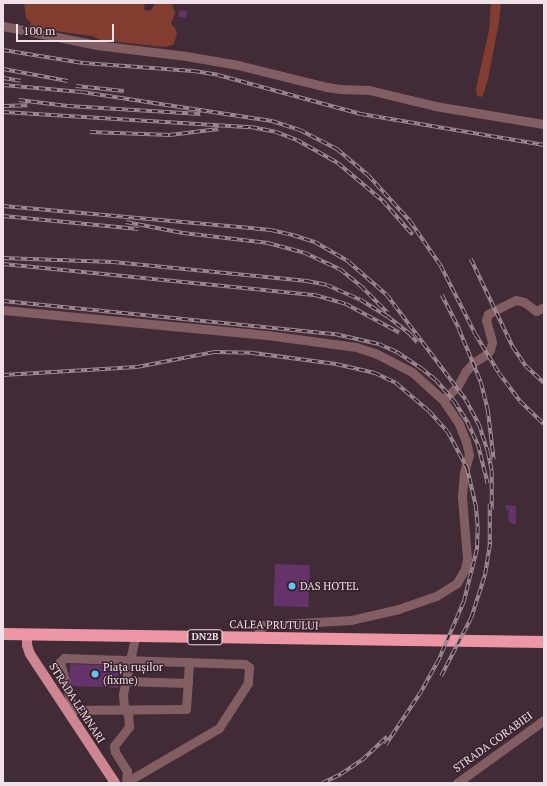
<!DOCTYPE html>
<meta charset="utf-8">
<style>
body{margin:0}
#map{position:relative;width:547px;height:786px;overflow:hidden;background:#412b37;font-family:"PT Serif",serif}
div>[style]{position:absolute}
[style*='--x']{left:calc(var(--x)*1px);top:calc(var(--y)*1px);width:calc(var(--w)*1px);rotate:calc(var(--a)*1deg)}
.green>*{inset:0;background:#833d30}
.building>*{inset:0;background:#633369;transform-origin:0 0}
.minor>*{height:9px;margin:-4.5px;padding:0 4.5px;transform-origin:4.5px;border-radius:4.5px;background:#825e63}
.major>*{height:10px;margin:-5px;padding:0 5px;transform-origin:5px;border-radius:5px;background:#ce8792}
.highway>*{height:12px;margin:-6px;padding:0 6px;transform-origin:6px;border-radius:6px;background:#ed97a5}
.rail>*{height:3.5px;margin-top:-1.75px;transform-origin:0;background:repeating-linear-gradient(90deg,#37212d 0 6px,#9d8b94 0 12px);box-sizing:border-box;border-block:1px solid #9d8b94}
.dots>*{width:11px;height:11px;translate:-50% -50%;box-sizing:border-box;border:2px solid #37212d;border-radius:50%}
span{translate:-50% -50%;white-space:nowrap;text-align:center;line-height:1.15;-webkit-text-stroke:3px #37212d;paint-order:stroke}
.shield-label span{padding:1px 3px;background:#37212d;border:1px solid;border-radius:3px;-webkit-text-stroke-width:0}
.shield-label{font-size:10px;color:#f0e1e8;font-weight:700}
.poi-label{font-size:11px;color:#f0e1e8}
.left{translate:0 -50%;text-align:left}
.street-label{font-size:11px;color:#f0e1e8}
.frame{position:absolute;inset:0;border:4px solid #f0e1e8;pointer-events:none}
.scale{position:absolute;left:16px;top:24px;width:98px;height:18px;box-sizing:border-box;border:2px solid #f0e1e8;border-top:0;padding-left:5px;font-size:12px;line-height:14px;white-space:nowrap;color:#f0e1e8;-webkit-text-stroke:3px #37212d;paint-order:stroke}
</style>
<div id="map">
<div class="green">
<i style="clip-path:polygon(24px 3px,145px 3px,144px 9px,147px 11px,152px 9px,155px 3px,172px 3px,175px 13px,171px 24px,175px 28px,177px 35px,173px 45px,164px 47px,101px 40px,92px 36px,26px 27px,30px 26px,31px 23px,26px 18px)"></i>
<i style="clip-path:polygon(491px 3px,501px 3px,499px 22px,488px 79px,483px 95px,481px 97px,477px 96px,476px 89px,489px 30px)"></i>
</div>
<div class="building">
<i style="left:179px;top:10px;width:8px;height:7px;rotate:7deg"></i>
<i style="clip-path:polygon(506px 505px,516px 506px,516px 524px,511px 524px,511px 521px,508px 521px,509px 510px,506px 510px)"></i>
<i style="left:275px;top:564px;width:35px;height:42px;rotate:2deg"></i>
<i style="left:70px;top:664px;width:50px;height:22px;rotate:2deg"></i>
</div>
<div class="minor">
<i style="--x:3;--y:26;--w:95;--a:11.5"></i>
<i style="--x:96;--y:45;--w:91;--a:7"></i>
<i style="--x:186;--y:56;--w:53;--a:9.8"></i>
<i style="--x:238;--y:65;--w:92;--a:13.9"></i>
<i style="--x:327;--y:87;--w:13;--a:9"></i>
<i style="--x:340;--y:89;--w:29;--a:2"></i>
<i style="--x:369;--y:90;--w:68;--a:13.6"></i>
<i style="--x:435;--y:106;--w:110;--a:9.4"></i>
<i style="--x:3;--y:310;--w:265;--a:5.4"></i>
<i style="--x:267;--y:335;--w:90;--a:7.7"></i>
<i style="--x:356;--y:347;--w:20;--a:18"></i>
<i style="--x:375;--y:353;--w:42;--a:27.2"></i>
<i style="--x:412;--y:372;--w:42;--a:42.1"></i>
<i style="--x:443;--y:400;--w:29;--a:56"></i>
<i style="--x:459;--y:424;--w:18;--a:68"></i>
<i style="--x:466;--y:441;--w:14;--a:78"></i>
<i style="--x:469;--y:455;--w:19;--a:106"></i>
<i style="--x:464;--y:473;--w:25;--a:95"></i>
<i style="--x:462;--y:498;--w:60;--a:85.2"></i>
<i style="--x:467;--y:558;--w:11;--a:100"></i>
<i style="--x:465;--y:569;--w:16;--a:120"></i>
<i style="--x:457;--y:583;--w:25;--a:148"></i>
<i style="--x:436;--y:596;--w:39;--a:161"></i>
<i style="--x:399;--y:609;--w:49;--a:167.1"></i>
<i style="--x:351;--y:620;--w:87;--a:176.7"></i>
<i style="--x:264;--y:625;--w:8;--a:130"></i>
<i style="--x:259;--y:631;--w:7;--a:106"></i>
<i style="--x:443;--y:400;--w:19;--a:-43"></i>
<i style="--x:457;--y:387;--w:18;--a:-61"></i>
<i style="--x:466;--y:371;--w:11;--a:-49"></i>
<i style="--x:473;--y:363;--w:17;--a:-33"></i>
<i style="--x:487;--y:354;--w:5;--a:-53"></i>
<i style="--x:490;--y:350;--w:8;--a:-76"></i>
<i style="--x:492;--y:342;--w:23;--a:-105"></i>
<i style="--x:486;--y:320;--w:6;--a:-72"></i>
<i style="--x:488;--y:314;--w:31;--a:-27"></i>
<i style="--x:516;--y:300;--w:8;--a:14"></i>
<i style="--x:524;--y:302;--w:15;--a:37"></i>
<i style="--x:536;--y:311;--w:9;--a:-27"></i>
<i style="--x:125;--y:681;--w:63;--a:1.8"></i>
<i style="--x:67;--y:710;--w:119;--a:-0.5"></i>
<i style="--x:186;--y:709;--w:47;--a:-86.3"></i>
<i style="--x:73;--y:710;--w:50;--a:-105.2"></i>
<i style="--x:60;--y:662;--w:6;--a:-45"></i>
<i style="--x:64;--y:658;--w:181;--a:1.9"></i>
<i style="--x:245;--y:664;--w:5;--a:37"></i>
<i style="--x:249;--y:667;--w:16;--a:94"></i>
<i style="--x:248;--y:683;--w:54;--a:122.8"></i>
<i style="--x:219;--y:728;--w:105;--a:149.8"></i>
<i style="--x:126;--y:783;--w:12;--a:-85"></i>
<i style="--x:127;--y:771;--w:22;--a:-122"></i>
<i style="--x:115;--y:752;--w:6;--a:-99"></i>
<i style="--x:114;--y:746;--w:24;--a:-52"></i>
<i style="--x:129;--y:727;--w:13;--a:-94"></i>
<i style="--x:128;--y:714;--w:7;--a:-124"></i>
<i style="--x:124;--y:708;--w:14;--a:-94"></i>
<i style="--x:123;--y:694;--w:58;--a:-78.1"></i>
<i style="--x:457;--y:783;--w:107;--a:-35.9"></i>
</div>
<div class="major">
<i style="--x:27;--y:634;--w:11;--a:90"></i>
<i style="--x:27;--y:645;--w:9;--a:72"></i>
<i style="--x:30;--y:654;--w:154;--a:56.6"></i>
</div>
<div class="highway">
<i style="--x:3;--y:634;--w:541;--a:0.85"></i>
</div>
<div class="rail">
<i style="--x:3;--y:50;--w:81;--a:9.2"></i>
<i style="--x:83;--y:63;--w:111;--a:4.1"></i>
<i style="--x:194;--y:71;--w:24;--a:9"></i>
<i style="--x:218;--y:75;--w:148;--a:15.3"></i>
<i style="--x:361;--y:114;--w:186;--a:9.6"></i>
<i style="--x:3;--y:69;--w:66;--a:10.5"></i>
<i style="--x:3;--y:78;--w:18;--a:9"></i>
<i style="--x:3;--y:85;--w:79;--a:5.1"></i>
<i style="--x:82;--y:92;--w:192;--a:8.7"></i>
<i style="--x:272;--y:121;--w:29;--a:18"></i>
<i style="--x:300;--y:130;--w:42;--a:27.2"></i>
<i style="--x:337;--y:149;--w:40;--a:40"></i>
<i style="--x:368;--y:175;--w:62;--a:47.6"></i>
<i style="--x:410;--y:221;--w:55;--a:55.4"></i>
<i style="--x:441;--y:266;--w:77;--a:63.1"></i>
<i style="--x:476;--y:335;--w:44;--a:58.8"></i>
<i style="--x:499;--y:373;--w:35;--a:53"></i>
<i style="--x:520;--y:401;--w:33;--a:44"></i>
<i style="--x:76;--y:86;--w:48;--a:5.9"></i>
<i style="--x:19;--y:100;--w:49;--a:7"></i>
<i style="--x:68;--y:106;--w:133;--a:3.4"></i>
<i style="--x:3;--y:106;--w:25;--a:-2"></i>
<i style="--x:3;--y:112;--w:248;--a:3.5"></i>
<i style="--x:251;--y:127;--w:25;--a:11"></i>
<i style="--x:276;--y:132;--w:22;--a:21"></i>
<i style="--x:297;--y:140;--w:47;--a:29.3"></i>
<i style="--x:338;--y:163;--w:59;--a:40.2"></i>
<i style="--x:383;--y:201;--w:45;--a:48.6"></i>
<i style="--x:90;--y:132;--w:80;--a:2.1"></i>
<i style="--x:170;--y:135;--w:49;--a:-7"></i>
<i style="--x:3;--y:206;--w:269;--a:5.1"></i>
<i style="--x:271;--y:230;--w:23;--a:13"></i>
<i style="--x:293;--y:235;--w:23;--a:18"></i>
<i style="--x:315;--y:242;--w:39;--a:30"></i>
<i style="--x:349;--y:262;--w:50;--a:41"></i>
<i style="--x:387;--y:295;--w:131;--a:53"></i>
<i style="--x:466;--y:400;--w:27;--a:62"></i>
<i style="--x:479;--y:424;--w:29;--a:72"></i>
<i style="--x:488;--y:452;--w:19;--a:78"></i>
<i style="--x:492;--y:471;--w:39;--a:90"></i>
<i style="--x:3;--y:216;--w:136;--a:5.5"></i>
<i style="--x:126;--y:222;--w:58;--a:10.9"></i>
<i style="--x:183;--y:233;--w:86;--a:6.7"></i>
<i style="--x:268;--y:243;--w:38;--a:15"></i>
<i style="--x:305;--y:253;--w:38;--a:25"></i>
<i style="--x:340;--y:269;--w:27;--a:39"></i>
<i style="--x:361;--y:286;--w:38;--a:45"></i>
<i style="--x:3;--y:258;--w:110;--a:2.1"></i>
<i style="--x:113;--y:262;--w:195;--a:5.6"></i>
<i style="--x:307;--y:281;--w:20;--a:11"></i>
<i style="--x:327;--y:285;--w:37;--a:24"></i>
<i style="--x:361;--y:300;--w:31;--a:32"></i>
<i style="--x:387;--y:316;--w:28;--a:38"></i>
<i style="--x:409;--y:333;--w:13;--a:48"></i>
<i style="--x:471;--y:259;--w:98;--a:64.5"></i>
<i style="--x:513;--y:347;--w:23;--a:56"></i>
<i style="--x:526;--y:366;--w:25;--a:43"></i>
<i style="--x:3;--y:264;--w:314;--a:5.7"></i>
<i style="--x:315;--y:295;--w:32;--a:16"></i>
<i style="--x:346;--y:304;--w:61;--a:28.2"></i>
<i style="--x:442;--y:295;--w:38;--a:63"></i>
<i style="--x:459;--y:329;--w:57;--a:67.5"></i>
<i style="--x:481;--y:382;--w:29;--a:76"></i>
<i style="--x:488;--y:410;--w:50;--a:83.2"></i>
<i style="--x:3;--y:301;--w:334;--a:5.7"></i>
<i style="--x:335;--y:334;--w:45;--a:12.8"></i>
<i style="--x:379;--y:344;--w:20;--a:24"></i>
<i style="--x:397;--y:352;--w:29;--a:34"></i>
<i style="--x:421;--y:368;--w:19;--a:39"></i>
<i style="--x:436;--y:380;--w:29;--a:49"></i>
<i style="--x:455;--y:402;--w:25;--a:58"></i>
<i style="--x:468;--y:423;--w:23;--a:65"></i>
<i style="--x:478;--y:444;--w:41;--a:76"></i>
<i style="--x:3;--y:375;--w:134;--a:-3.4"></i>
<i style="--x:137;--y:367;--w:78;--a:-11"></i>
<i style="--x:214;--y:352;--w:39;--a:1"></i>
<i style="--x:253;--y:353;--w:84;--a:7.5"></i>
<i style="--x:336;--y:364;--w:40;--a:13"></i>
<i style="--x:375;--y:373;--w:23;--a:25"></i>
<i style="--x:396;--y:383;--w:43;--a:40.3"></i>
<i style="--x:429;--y:411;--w:28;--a:48"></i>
<i style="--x:448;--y:432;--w:40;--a:62"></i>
<i style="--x:467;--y:467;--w:39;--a:77"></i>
<i style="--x:476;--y:505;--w:22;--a:85"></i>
<i style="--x:478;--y:527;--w:23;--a:92"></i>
<i style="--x:477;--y:550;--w:54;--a:104"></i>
<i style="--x:464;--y:602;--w:63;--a:113.3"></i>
<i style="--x:439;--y:660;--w:35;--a:119"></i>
<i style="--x:422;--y:691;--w:65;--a:123.7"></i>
<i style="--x:490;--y:504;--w:42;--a:90"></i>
<i style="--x:441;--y:676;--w:65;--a:-62.7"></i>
<i style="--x:471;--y:618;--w:46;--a:-72.3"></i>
<i style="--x:485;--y:574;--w:32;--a:-81"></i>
<i style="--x:322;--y:783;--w:21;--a:-25"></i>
<i style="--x:341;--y:774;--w:25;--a:-34"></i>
<i style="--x:362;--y:760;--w:34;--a:-43"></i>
</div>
<div class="dots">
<i style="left:292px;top:586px;background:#66c4ef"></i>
<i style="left:95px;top:674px;background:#66c4ef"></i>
</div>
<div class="shield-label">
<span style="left:205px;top:637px">DN2B</span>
</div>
<div class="poi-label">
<span class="left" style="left:300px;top:586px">DAS HOTEL</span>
<span class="left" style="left:103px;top:674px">Piața rușilor<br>(fixme)</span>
</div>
<div class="street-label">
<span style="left:274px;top:625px;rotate:1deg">CALEA PRUTULUI</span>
<span style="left:77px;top:703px;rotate:57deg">STRADA LEMNARI</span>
<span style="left:493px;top:742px;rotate:-36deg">STRADA CORABIEI</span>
</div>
<div class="frame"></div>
<div class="scale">100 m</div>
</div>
